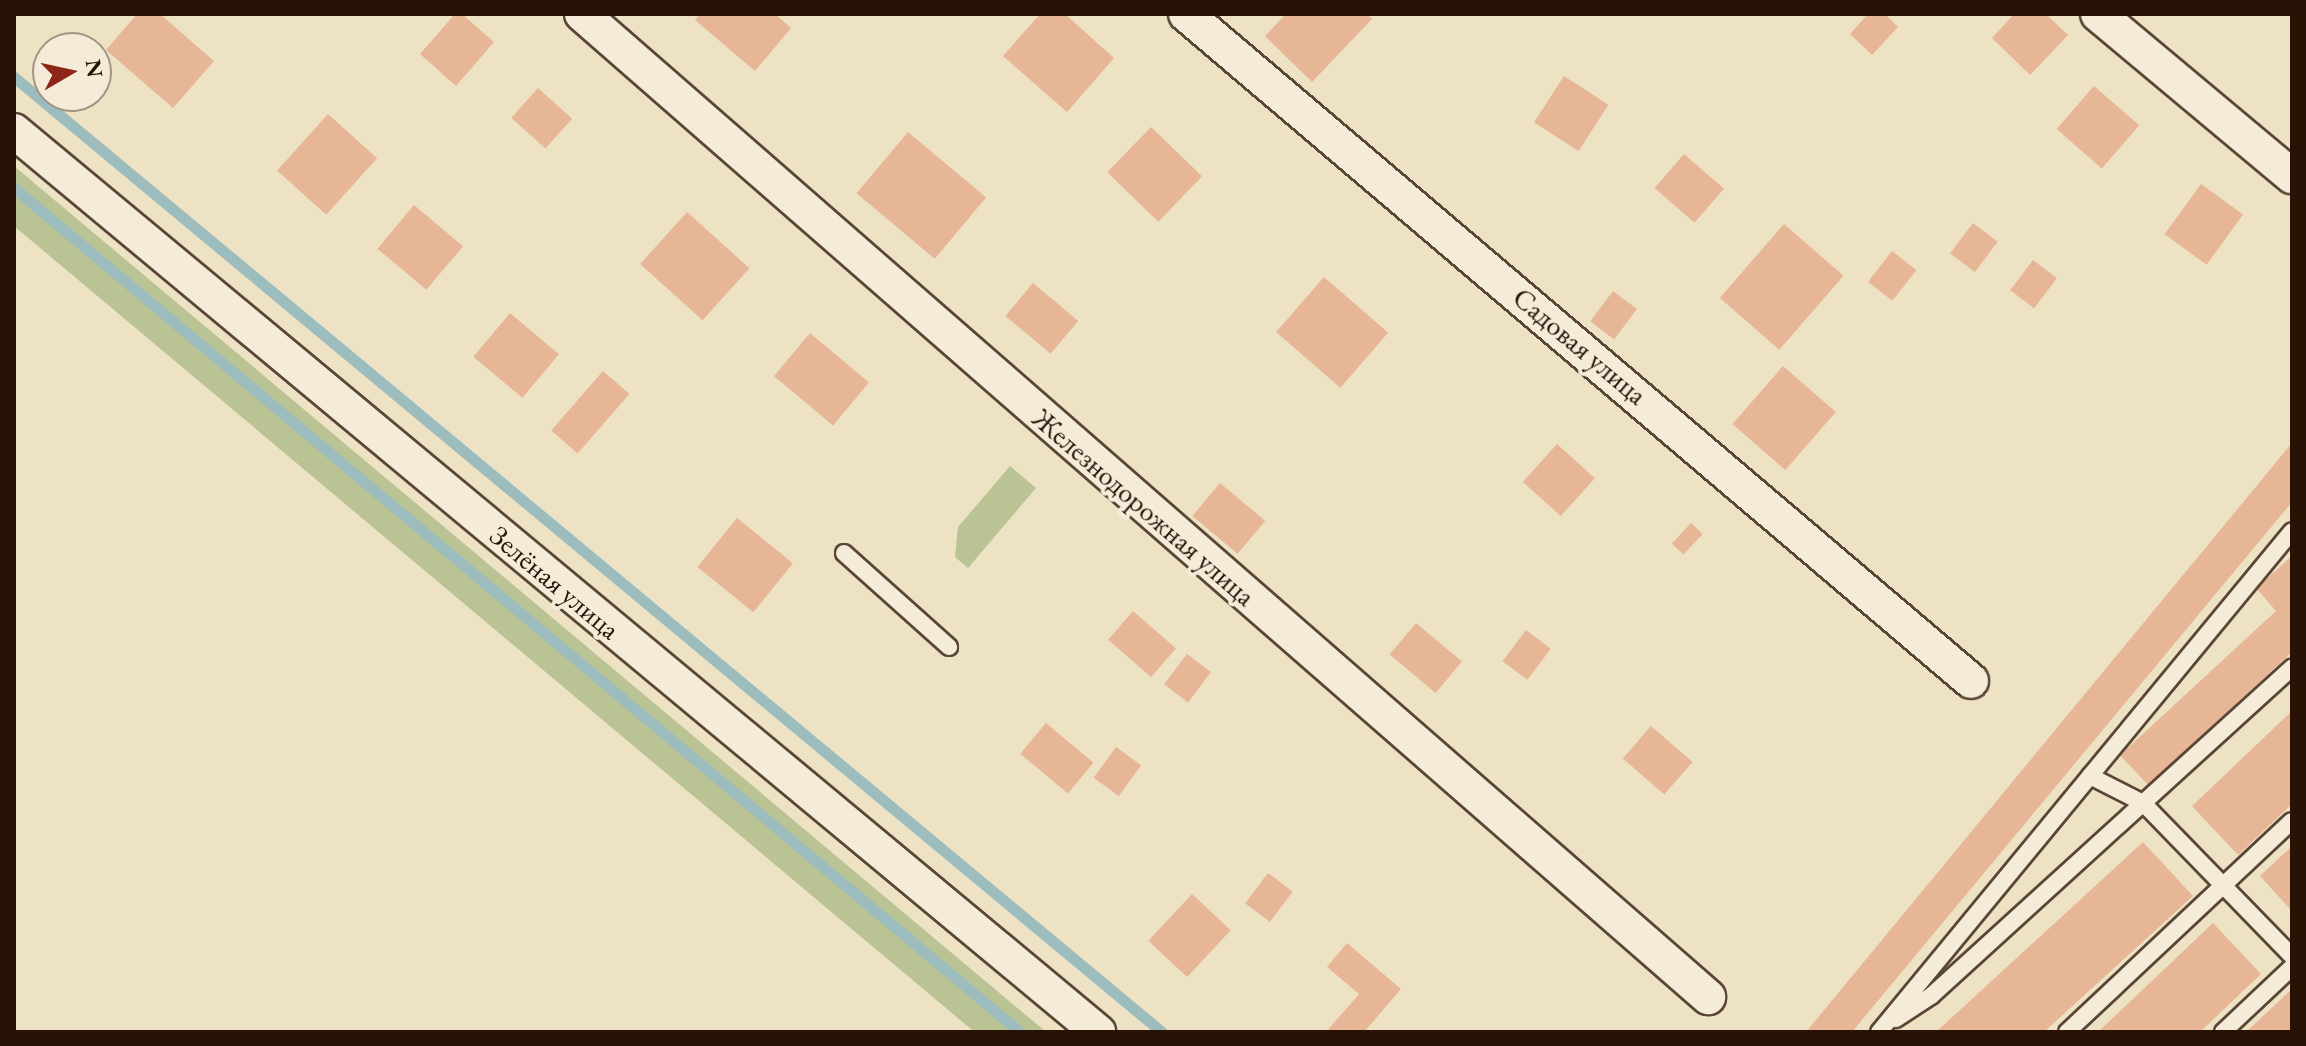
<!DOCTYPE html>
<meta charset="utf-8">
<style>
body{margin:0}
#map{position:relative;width:2306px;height:1046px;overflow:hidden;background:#eee2c5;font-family:"EB Garamond",serif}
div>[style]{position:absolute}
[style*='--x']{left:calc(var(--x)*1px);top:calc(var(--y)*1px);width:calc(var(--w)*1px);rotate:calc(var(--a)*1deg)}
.green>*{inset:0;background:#bac394;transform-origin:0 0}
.stream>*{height:11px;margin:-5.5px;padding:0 5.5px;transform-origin:5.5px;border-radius:5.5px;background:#9dbcbe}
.building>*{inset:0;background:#e6b696;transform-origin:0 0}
.roads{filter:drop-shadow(2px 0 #5a4636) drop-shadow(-2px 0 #5a4636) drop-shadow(0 2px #5a4636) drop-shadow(0 -2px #5a4636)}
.service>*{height:16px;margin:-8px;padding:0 8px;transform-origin:8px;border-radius:8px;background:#f4ecd9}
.minor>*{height:34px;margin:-17px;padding:0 17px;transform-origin:17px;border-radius:17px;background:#f4ecd9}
span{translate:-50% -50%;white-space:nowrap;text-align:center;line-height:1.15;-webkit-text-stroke:8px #f4ecd9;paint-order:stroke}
.street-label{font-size:28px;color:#281206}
.frame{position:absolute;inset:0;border:16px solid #281206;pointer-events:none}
.north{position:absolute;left:32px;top:32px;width:80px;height:80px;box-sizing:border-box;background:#f4ecd9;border:2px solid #a29585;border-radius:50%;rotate:81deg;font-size:22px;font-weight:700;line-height:32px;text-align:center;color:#281206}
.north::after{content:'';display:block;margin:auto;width:28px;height:36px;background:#8f2418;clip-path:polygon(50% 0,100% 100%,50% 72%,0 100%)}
</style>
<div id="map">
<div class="green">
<i style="left:14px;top:166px;width:1350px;height:46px;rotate:40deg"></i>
<i style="clip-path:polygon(1010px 466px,1036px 488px,968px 568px,955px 557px,958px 527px)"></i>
</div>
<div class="stream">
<i style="--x:14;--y:77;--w:1493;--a:39.76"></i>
<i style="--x:14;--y:188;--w:1313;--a:40"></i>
</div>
<div class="building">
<i style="clip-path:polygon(137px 14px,160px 14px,214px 61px,173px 108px,106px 50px)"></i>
<i style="clip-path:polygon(455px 14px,462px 14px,494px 42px,456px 86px,420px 54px)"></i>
<i style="clip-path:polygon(700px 14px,775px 14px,791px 28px,755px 71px,695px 20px)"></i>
<i style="clip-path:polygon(1040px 14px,1065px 14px,1114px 58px,1067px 112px,1003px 56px)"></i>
<i style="clip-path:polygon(1286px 14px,1367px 14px,1372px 19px,1312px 82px,1265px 36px)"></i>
<i style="clip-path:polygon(1868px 14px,1885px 14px,1898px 27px,1872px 55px,1850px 34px)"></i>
<i style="clip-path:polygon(2014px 14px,2046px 14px,2068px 35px,2030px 75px,1992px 38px)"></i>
<i style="left:1564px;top:76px;width:53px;height:55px;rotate:33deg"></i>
<i style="left:2094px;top:86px;width:60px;height:57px;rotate:41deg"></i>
<i style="left:538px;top:88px;width:46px;height:40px;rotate:42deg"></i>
<i style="left:328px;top:114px;width:66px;height:76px;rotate:42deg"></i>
<i style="left:1151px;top:127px;width:71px;height:63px;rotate:44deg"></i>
<i style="left:908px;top:132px;width:102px;height:80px;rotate:40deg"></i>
<i style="left:1684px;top:154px;width:53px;height:45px;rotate:41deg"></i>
<i style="left:2201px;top:184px;width:52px;height:62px;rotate:36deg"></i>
<i style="left:414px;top:205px;width:64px;height:57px;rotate:40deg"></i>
<i style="left:687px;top:212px;width:84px;height:70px;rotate:42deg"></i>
<i style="left:1973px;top:223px;width:31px;height:38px;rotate:37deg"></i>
<i style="left:1784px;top:224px;width:79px;height:98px;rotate:41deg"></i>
<i style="left:1892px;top:251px;width:31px;height:39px;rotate:38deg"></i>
<i style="left:2033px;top:260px;width:30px;height:38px;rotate:37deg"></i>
<i style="left:1324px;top:277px;width:85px;height:73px;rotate:41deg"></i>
<i style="left:1033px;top:283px;width:59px;height:43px;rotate:40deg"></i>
<i style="left:1613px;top:291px;width:30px;height:38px;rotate:37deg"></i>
<i style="left:510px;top:313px;width:64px;height:57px;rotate:40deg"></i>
<i style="left:810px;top:333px;width:77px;height:56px;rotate:40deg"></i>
<i style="left:1783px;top:366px;width:70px;height:77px;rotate:41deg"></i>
<i style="left:603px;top:371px;width:35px;height:79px;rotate:41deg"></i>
<i style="clip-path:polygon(2292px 443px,2292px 502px,1852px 1032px,1806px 1032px)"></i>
<i style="left:1557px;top:444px;width:51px;height:51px;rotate:42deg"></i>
<i style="left:1220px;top:483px;width:59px;height:43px;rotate:40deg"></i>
<i style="left:737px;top:518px;width:72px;height:63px;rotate:39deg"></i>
<i style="left:1691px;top:523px;width:16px;height:28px;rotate:43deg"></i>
<i style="clip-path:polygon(2292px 556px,2292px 652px,2148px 785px,2120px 755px,2276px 611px,2256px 588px)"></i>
<i style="left:1133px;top:611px;width:57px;height:38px;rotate:41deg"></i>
<i style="left:1416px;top:623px;width:60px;height:41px;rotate:40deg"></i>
<i style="left:1526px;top:630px;width:31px;height:39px;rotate:37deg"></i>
<i style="left:1187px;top:654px;width:30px;height:38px;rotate:37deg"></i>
<i style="clip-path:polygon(2292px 711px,2292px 804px,2238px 855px,2192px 806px)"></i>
<i style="left:1046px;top:723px;width:62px;height:40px;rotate:40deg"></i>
<i style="left:1651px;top:726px;width:55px;height:43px;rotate:41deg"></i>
<i style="left:1116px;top:747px;width:31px;height:38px;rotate:36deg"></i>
<i style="clip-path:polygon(2143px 842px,2193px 896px,2044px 1032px,1936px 1032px)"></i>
<i style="clip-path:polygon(2292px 846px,2292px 911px,2260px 876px)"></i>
<i style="left:1268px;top:873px;width:31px;height:38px;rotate:37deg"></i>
<i style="left:1192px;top:894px;width:53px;height:64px;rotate:43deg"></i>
<i style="clip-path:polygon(2213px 923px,2261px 974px,2200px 1032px,2098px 1032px)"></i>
<i style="clip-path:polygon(1347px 943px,1401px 989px,1364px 1032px,1326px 1032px,1359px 994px,1327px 967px)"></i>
<i style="clip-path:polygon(2292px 989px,2292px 1032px,2246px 1032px)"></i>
</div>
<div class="roads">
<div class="service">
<i style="--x:844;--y:553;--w:141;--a:41.8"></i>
<i style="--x:2090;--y:776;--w:59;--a:27"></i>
<i style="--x:2143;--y:803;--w:214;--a:45.8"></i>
<i style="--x:1896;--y:1019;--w:42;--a:-33.3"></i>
<i style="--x:1931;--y:996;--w:488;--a:-42.3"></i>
<i style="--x:1879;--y:1032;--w:649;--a:-50.5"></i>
<i style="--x:2067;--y:1032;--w:308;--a:-43.2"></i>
<i style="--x:2223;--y:1032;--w:95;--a:-43.3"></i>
</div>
<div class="minor">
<i style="--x:582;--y:14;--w:1495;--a:41.12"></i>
<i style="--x:1186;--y:14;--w:1030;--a:40.35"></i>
<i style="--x:2098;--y:14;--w:253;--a:39.9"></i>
<i style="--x:14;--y:131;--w:1410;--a:39.73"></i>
</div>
</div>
<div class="street-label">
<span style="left:1580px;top:346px;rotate:40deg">Садовая улица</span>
<span style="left:1144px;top:507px;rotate:41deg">Железнодорожная улица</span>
<span style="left:555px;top:582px;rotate:40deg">Зелёная улица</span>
</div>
<div class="frame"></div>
<div class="north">N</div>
</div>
